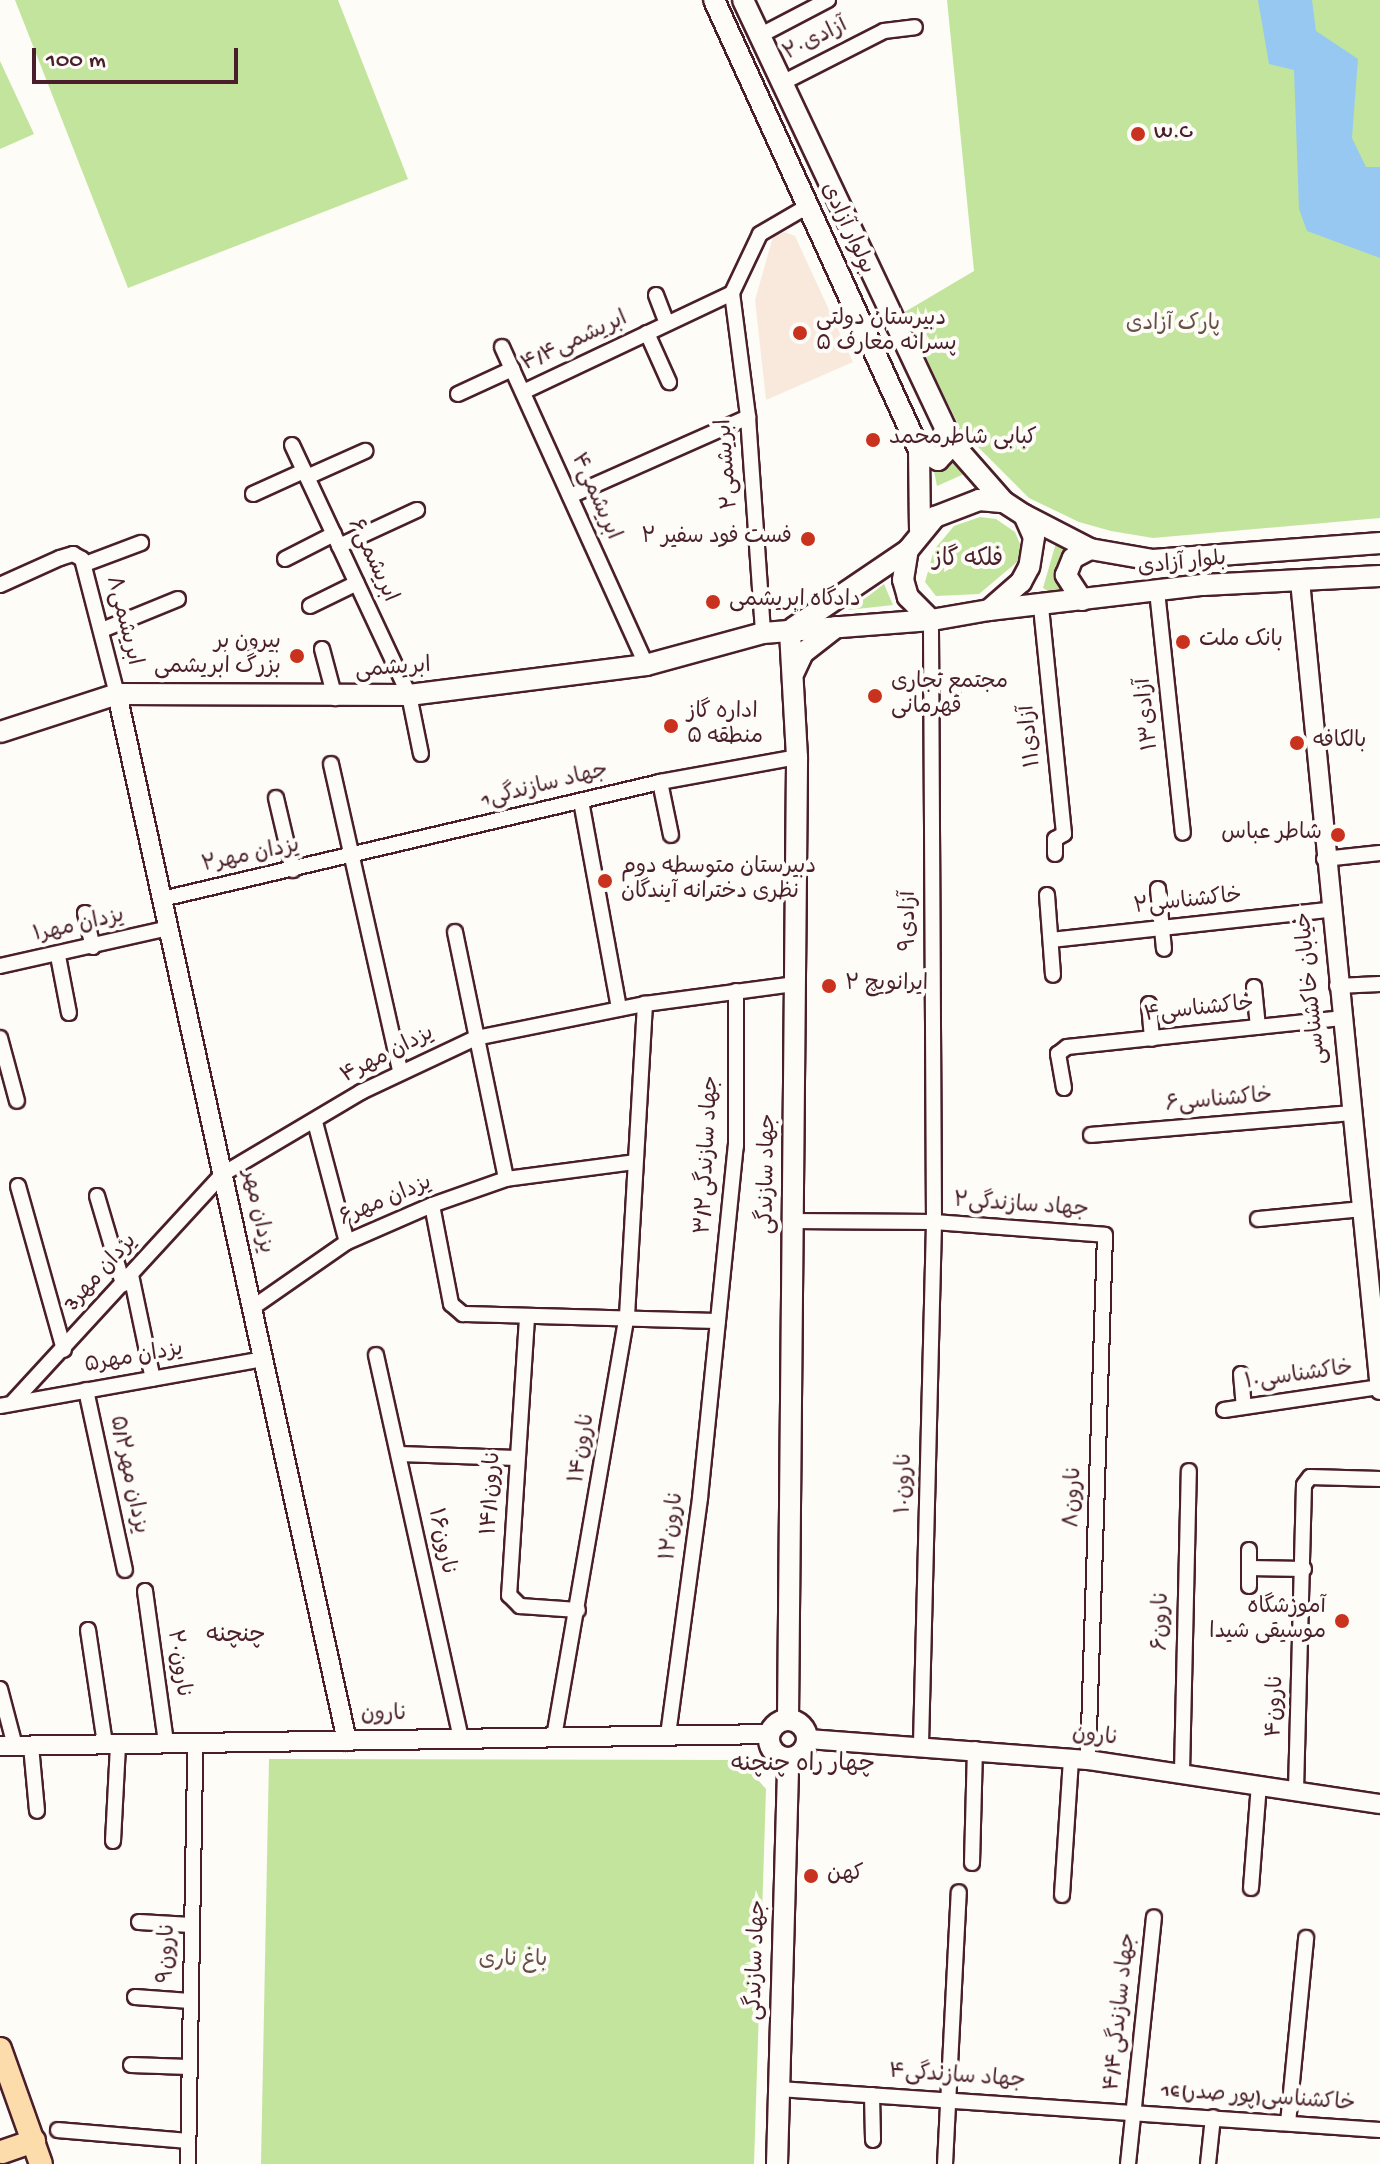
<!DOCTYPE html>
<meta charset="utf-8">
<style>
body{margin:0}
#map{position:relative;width:1380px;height:2164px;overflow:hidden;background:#fdfcf7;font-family:"Gochi Hand","Playpen Sans Arabic",sans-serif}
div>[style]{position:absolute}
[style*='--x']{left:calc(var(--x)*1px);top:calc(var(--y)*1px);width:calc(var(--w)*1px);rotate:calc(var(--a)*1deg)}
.built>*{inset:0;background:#f8e9dc}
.green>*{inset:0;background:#c3e49d}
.water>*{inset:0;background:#96c8f2}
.roads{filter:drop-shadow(2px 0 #4a1f2b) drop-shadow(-2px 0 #4a1f2b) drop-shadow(0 2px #4a1f2b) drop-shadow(0 -2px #4a1f2b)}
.minor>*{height:14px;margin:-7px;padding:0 7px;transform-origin:7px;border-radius:7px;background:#fdfcf7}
.tertiary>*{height:18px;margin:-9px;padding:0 9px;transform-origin:9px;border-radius:9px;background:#fdfcf7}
.secondary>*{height:20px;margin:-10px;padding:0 10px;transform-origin:10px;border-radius:10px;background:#fdfcf7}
.secondary>.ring{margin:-10px;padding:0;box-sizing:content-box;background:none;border:20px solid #fdfcf7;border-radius:50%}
.primary>*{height:22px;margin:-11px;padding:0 11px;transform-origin:11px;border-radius:11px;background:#fddcac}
.dots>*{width:22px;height:22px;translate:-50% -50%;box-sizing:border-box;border:4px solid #fdfcf7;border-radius:50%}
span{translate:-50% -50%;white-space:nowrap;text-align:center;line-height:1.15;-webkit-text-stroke:8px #fdfcf7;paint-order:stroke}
.street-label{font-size:22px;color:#4a1f2b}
.poi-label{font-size:22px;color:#4a1f2b}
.left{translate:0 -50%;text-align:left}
.right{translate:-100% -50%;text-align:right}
.park-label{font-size:22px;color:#685048}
.neighbourhood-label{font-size:24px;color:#4a1f2b}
.scale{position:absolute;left:32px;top:48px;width:206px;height:36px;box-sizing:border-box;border:4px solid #4a1f2b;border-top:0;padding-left:10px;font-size:24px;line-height:28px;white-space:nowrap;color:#4a1f2b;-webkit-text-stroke:6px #fdfcf7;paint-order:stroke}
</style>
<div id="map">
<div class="built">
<i style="clip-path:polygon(784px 232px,795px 236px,853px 362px,766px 400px,755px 300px,773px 237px)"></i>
</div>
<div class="green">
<i style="clip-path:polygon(15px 0,338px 0,408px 179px,128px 288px)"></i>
<i style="clip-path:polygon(947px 0,1380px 0,1380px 518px,1153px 538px,1111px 531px,1079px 522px,1029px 498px,961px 430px,903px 313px,974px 271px)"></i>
<i style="clip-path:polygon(0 61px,34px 134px,0 149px)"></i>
<i style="clip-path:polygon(954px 459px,964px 474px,937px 486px,933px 466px,945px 468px)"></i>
<i style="clip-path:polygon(980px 517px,996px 519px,1015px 532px,1023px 551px,1017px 562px,979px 594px,936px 596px,925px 582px,934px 550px,954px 526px)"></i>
<i style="clip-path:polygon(1056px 543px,1071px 551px,1059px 566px,1061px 589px,1048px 591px,1043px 588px)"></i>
<i style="clip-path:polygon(884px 584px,893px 605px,848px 610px,867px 597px)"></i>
<i style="clip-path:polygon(269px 1759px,740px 1760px,766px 1789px,754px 2164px,261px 2164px)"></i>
</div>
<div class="water">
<i style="clip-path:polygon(1258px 0,1312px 0,1316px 31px,1358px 59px,1352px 138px,1366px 167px,1380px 167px,1380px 258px,1307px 231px,1299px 209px,1294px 70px,1269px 64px)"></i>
</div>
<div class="roads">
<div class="minor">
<i style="--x:759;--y:36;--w:78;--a:-27.6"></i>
<i style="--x:782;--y:83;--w:114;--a:-27"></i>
<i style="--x:884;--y:31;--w:31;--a:-7"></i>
<i style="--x:732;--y:293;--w:125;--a:82.6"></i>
<i style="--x:748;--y:417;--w:217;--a:86"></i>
<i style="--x:732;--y:293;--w:65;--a:-64.6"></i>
<i style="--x:760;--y:234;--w:56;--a:-30.3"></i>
<i style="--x:656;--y:295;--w:30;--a:69"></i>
<i style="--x:647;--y:333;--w:54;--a:65.8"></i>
<i style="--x:502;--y:347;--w:349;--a:65.6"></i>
<i style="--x:523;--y:392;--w:231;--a:-25.3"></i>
<i style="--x:458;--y:394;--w:60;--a:-24.8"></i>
<i style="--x:292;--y:445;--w:276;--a:64.9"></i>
<i style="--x:409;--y:695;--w:60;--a:78.5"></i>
<i style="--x:307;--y:477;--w:64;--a:-24.1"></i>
<i style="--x:253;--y:494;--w:56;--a:-24.3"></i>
<i style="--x:570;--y:496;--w:195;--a:-23.9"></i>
<i style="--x:339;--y:546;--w:86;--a:-24.8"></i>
<i style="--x:285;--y:559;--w:55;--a:-27"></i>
<i style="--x:85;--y:564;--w:60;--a:-20.6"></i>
<i style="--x:0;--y:585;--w:66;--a:-24.2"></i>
<i style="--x:60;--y:558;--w:14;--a:-17"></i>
<i style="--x:73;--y:554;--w:10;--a:29"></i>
<i style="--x:82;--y:559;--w:139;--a:75.5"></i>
<i style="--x:1157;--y:591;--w:243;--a:83.9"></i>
<i style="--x:310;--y:606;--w:52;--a:-26.1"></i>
<i style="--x:1041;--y:607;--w:228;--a:84.2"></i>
<i style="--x:1064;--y:834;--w:10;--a:151"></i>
<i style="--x:1055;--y:839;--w:15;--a:90"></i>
<i style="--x:102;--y:630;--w:82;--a:-22.2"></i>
<i style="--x:322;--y:649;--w:51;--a:75.1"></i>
<i style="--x:331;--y:764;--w:315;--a:77.3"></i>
<i style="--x:660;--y:782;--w:54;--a:78.3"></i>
<i style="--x:276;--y:798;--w:74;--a:76.7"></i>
<i style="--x:581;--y:801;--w:211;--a:79.6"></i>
<i style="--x:1324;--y:859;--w:56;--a:-6.1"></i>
<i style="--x:1158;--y:889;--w:60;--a:84.3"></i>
<i style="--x:1047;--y:895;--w:80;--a:85.7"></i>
<i style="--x:162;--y:899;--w:512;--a:-13.22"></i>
<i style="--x:660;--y:782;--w:139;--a:-10.3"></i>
<i style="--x:85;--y:913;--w:35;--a:77"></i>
<i style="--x:455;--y:932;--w:252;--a:78.3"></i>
<i style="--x:1051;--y:940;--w:280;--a:-6.2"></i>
<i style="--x:58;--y:956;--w:58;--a:79.1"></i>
<i style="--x:0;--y:966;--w:173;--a:-12.7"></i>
<i style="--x:1337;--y:986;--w:43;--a:-2.7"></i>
<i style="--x:1254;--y:987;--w:40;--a:84.3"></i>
<i style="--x:1149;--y:1004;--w:35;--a:85"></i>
<i style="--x:0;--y:1038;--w:65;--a:74.9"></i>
<i style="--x:1064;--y:1088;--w:35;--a:-100"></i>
<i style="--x:1058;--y:1054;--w:11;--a:-38"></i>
<i style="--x:1067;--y:1047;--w:276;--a:-6"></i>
<i style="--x:315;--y:1122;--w:124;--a:75.1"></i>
<i style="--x:1091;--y:1135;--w:261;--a:-4.8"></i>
<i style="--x:18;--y:1186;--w:170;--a:74.3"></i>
<i style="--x:97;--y:1196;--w:92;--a:73.5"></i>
<i style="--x:432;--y:1205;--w:101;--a:79.1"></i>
<i style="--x:451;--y:1304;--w:16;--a:40"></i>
<i style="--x:463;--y:1314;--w:255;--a:1.6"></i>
<i style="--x:1258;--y:1219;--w:103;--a:-5.5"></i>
<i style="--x:792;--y:1221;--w:142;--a:0.4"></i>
<i style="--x:934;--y:1222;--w:171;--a:4.3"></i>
<i style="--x:1105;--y:1235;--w:525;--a:91.85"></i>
<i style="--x:131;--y:1275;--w:106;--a:78.1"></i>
<i style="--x:252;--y:1308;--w:116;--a:-34.8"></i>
<i style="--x:347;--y:1242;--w:93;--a:-23.5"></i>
<i style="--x:432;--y:1205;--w:78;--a:-19.4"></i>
<i style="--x:506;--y:1179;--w:130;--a:-7.5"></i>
<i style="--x:527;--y:1318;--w:278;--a:93.7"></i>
<i style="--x:509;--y:1595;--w:16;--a:45"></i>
<i style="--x:520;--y:1606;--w:58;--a:3.9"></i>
<i style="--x:376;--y:1355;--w:393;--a:77.5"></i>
<i style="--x:1241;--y:1374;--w:32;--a:85"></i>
<i style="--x:86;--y:1390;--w:184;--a:77.8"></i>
<i style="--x:13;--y:1402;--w:310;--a:-47.4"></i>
<i style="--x:223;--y:1174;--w:161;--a:-30.7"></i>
<i style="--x:361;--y:1092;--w:127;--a:-25.2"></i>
<i style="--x:476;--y:1038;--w:172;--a:-11.4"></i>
<i style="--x:645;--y:1004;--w:150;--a:-7.6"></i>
<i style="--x:0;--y:1406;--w:267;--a:-10.1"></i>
<i style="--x:1224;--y:1410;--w:158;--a:-8.4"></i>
<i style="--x:399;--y:1454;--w:118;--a:1.9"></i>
<i style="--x:1249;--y:1568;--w:55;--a:1"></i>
<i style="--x:1249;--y:1586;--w:36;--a:-90"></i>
<i style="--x:145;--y:1591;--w:153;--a:82.1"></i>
<i style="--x:88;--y:1630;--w:115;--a:81.5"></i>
<i style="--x:0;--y:1689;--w:59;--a:75.3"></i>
<i style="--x:668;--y:1735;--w:239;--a:-82.3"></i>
<i style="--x:700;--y:1498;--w:354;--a:-84.2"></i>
<i style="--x:736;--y:1146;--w:155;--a:-90"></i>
<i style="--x:554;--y:1737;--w:427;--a:-80.2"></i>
<i style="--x:627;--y:1316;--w:313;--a:-86.7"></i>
<i style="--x:921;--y:1744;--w:522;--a:-88.57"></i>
<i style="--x:934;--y:1222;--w:602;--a:-90.29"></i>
<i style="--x:31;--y:1746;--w:65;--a:84.7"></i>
<i style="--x:1182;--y:1772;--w:301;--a:-88.7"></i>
<i style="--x:1296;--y:1790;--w:305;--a:-88.5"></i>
<i style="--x:1304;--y:1485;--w:10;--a:-53"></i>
<i style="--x:1310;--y:1477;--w:70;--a:1.6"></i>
<i style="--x:113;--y:1841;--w:97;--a:-87"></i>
<i style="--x:972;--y:1863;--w:114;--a:-88.5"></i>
<i style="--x:1251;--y:1888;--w:104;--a:-85.6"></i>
<i style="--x:1062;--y:1895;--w:136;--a:-86.2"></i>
<i style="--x:139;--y:1922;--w:52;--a:3.3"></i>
<i style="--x:135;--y:1997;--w:55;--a:4.2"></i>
<i style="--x:131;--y:2065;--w:58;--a:2"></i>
<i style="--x:779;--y:2089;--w:602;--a:3.9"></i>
<i style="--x:872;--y:2095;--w:45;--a:88.7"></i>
<i style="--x:1288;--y:2123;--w:186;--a:-84.4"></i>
<i style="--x:58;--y:2130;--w:130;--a:4.8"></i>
<i style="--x:188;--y:2164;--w:421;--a:-89"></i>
<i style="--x:945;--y:2164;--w:272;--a:-87.1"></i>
<i style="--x:1128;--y:2164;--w:248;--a:-84"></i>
<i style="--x:1208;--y:2164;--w:47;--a:-83.9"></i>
</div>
<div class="tertiary">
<i style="--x:1300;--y:581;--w:813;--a:84.35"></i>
<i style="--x:117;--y:694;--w:1072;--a:77.61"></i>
<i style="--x:807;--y:1739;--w:282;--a:4.3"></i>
<i style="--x:1088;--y:1760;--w:295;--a:8.6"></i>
<i style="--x:0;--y:1746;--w:769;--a:-0.89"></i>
</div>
<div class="secondary">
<i style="--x:714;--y:0;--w:494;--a:65.5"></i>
<i style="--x:919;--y:449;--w:81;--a:89.3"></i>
<i style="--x:743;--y:0;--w:491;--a:64.7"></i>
<i style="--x:953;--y:444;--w:77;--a:48.7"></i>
<i style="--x:919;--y:449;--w:22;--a:30"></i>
<i style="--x:938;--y:460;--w:22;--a:-47"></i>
<i style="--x:979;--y:500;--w:25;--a:5"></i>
<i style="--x:1004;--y:502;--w:24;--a:33"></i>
<i style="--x:1024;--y:515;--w:24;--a:66"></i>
<i style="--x:1034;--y:537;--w:30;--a:99"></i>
<i style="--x:1029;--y:567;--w:17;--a:118"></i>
<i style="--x:1021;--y:582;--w:43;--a:138.8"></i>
<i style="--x:989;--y:610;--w:59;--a:170.2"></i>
<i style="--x:931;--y:620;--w:33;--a:-135"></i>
<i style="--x:908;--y:597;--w:18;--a:-106"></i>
<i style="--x:903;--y:580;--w:30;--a:-81"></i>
<i style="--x:908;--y:550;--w:43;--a:-50.7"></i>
<i style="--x:935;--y:517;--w:47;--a:-21.1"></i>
<i style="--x:1024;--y:515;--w:74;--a:27.3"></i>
<i style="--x:1090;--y:549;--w:64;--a:9.9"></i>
<i style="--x:1153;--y:560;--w:228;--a:-4.3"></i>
<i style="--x:1082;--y:600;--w:30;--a:-123"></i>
<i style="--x:1066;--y:575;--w:18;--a:-68"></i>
<i style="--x:1073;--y:558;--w:19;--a:-28"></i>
<i style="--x:989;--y:610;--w:215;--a:-6.7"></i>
<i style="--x:1203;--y:585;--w:177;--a:-2.9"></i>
<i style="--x:793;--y:628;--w:139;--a:-34.1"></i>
<i style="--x:794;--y:672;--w:21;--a:-65"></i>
<i style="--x:803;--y:653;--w:42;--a:-38.2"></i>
<i style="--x:0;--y:732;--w:123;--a:-18"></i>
<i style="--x:117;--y:694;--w:292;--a:0.2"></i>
<i style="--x:409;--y:695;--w:239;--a:-7.2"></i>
<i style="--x:646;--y:665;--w:121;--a:-15.3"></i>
<i style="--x:763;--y:633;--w:169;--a:-4.4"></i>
<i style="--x:788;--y:1719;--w:962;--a:-89.46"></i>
<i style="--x:797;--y:757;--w:127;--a:-93.2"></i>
<i class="ring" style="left:769px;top:1720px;width:18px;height:18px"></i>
<i style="--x:777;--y:2164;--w:406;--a:-88.4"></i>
</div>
<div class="primary">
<i style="--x:0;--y:2049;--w:122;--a:70.4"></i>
<i style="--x:2;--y:2152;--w:34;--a:-19"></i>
</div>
</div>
<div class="dots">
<i style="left:1138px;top:134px;background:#c8321e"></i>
<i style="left:800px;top:333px;background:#c8321e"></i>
<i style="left:873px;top:440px;background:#c8321e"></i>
<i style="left:808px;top:539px;background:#c8321e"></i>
<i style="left:713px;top:602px;background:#c8321e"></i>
<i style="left:1183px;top:642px;background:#c8321e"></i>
<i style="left:297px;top:656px;background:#c8321e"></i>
<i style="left:875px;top:696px;background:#c8321e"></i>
<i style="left:671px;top:726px;background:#c8321e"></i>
<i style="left:1297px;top:743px;background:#c8321e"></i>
<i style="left:1338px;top:835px;background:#c8321e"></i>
<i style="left:605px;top:881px;background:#c8321e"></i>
<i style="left:829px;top:986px;background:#c8321e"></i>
<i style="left:1342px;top:1621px;background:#c8321e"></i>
<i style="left:811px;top:1876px;background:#c8321e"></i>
</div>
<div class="street-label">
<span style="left:816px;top:41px;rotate:-27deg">آزادی۲۰</span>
<span style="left:846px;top:229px;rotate:65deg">بولوار آزادی</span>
<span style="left:575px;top:343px;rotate:-25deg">ابریشمی۴/۴</span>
<span style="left:729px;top:464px;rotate:-94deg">ابریشمی۲</span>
<span style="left:594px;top:497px;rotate:66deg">ابریشمی۴</span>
<span style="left:371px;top:561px;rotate:65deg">ابریشمی۶</span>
<span style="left:1182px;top:565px;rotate:-6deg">بلوار آزادی</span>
<span style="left:122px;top:621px;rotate:76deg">ابریشمی۸</span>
<span style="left:393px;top:670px;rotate:-4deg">ابریشمی</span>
<span style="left:1149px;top:714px;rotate:-96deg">آزادی۱۳</span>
<span style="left:1032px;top:736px;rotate:-96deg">آزادی۱۱</span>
<span style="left:545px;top:787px;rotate:-14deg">1جهاد سازندگی</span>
<span style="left:251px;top:857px;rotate:-12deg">یزدان مهر۲</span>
<span style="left:1188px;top:903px;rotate:-6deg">خاکشناسی۲</span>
<span style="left:911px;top:921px;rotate:-90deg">آزادی۹</span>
<span style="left:79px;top:927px;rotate:-13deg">یزدان مهر۱</span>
<span style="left:1313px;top:988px;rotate:-96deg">خیابان خاکشناسی</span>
<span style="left:1199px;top:1011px;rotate:-6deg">خاکشناسی۴</span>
<span style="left:388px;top:1056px;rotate:-27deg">یزدان مهر۴</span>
<span style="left:1219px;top:1102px;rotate:-5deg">خاکشناسی۶</span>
<span style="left:709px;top:1155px;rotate:-87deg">۳/۲جهاد سازندگی</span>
<span style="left:769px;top:1174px;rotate:-89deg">جهاد سازندگی</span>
<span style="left:386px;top:1202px;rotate:-23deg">یزدان مهر۶</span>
<span style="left:1021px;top:1207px;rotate:4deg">۲جهاد سازندگی</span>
<span style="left:256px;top:1212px;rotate:78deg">یزدان مهر</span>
<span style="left:102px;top:1274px;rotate:-48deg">3یزدان مهر</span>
<span style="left:134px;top:1359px;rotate:-10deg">یزدان مهر۵</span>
<span style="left:1299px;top:1377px;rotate:-8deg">خاکشناسی۱۰</span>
<span style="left:584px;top:1448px;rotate:-81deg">نارون۱۴</span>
<span style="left:127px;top:1475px;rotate:78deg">۵/۲یزدان مهر</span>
<span style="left:906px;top:1483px;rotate:-89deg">نارون۱۰</span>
<span style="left:493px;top:1493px;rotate:-87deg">۱۴/۱نارون</span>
<span style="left:1075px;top:1497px;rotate:-88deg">نارون۸</span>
<span style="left:674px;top:1526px;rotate:-83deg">نارون۱۲</span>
<span style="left:440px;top:1542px;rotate:78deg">نارون۱۶</span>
<span style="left:1163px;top:1621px;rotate:-89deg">نارون۶</span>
<span style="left:177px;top:1664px;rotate:82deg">نارون۲۰</span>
<span style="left:1277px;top:1706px;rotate:-88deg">نارون۴</span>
<span style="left:384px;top:1716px;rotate:-1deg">نارون</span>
<span style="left:1095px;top:1738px;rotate:6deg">نارون</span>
<span style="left:169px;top:1953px;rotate:-89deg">نارون۹</span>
<span style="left:758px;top:1960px;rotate:-88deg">جهاد سازندگی</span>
<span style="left:1122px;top:2012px;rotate:-84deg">۴/۴جهاد سازندگی</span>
<span style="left:957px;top:2078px;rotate:4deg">جهاد سازندگی۴</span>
<span style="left:1258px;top:2099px;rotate:4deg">16خاکشناسی(پور صدر)</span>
</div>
<div class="poi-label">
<span class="left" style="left:1154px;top:134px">W.C</span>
<span class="left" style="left:816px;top:333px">دبیرستان دولتی<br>پسرانه معارف ۵</span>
<span class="left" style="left:889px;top:440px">کبابی شاطرمحمد</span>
<span class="right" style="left:792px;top:539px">فست فود سفیر ۲</span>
<span class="left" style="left:729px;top:602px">دادگاه ابریشمی</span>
<span class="left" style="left:1199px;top:642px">بانک ملت</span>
<span class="right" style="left:281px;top:656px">بیرون بر<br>بزرگ ابریشمی</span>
<span class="left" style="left:891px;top:696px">مجتمع تجاری<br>قهرمانی</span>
<span class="left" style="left:687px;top:726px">اداره گاز<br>منطقه ۵</span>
<span class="left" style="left:1313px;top:743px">بالکافه</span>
<span class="right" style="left:1322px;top:835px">شاطر عباس</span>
<span class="left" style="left:621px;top:881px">دبیرستان متوسطه دوم<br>نظری دخترانه آیندگان</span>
<span class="left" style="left:845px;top:986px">ایرانویچ ٣</span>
<span class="right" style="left:1326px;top:1621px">آموزشگاه<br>موسیقی شیدا</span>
<span class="left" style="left:827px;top:1876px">کهن</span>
</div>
<div class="park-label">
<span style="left:1173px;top:326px">پارک آزادی</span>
<span style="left:513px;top:1962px">باغ ناری</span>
</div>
<div class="neighbourhood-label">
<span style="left:968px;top:561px">فلکه گاز</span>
<span style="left:236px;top:1637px">چنچنه</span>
<span style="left:803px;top:1766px">چهار راه چنچنه</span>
</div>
<div class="scale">100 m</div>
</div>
